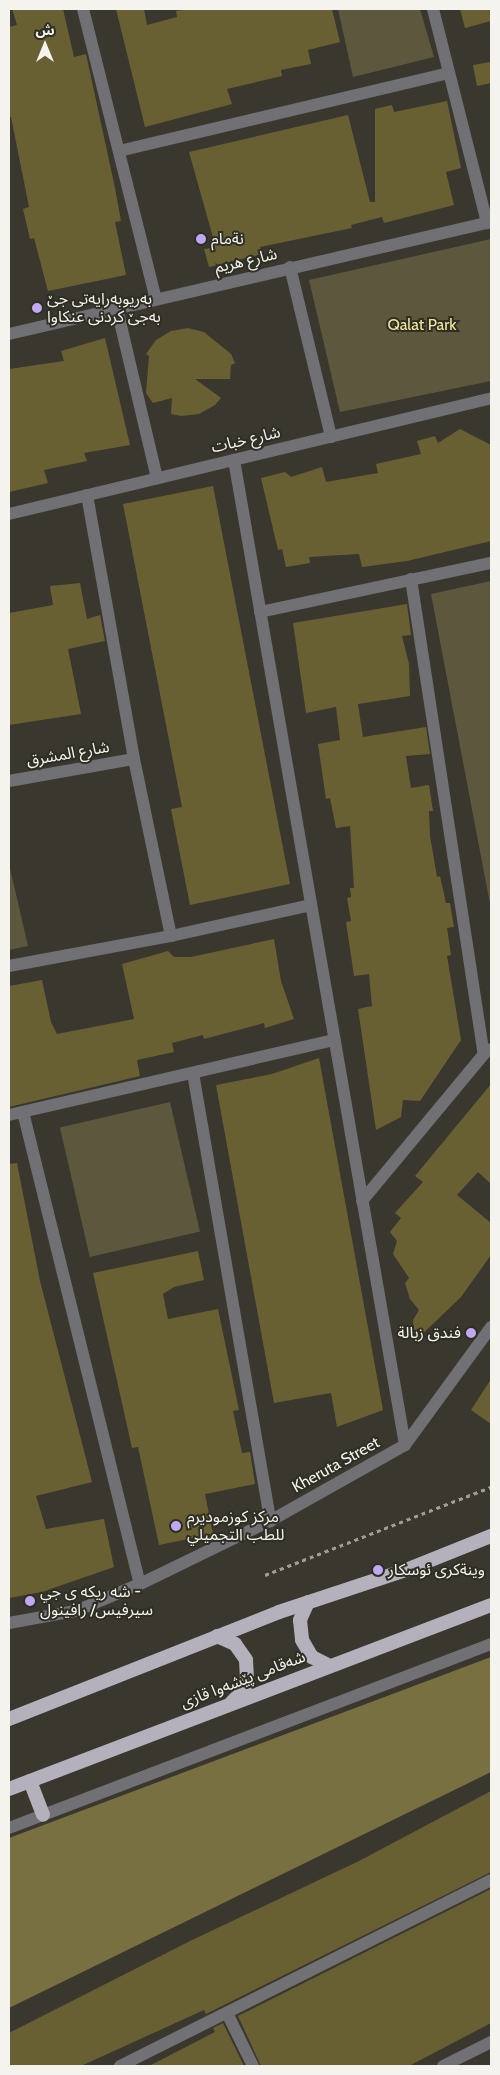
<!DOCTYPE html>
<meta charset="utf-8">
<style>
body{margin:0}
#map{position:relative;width:500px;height:2075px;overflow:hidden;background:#3a382e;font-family:Cabin,"Noto Sans Arabic",sans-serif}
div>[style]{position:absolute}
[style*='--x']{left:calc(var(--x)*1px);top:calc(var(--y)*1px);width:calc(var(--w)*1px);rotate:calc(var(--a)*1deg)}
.green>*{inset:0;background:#5c573d;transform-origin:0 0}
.forest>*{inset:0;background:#787041}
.building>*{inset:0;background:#686032}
.path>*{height:3px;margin-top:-1.5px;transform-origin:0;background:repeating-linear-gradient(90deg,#9f9d95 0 4px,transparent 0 8px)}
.minor>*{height:12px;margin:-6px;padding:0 6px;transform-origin:6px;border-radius:6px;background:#717075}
.tertiary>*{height:12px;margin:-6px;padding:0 6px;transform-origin:6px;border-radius:6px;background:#717075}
.trunk>*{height:14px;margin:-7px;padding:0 7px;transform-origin:7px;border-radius:7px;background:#b4b1bc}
.dots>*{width:14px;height:14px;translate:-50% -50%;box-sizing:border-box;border:2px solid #2f2e24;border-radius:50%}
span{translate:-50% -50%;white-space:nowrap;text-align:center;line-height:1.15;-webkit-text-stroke:4px #2f2e24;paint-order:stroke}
.poi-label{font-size:16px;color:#f4f3ed}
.left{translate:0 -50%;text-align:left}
.right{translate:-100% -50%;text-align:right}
.street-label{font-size:16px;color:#f4f3ed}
.park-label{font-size:16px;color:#f2e59a}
.frame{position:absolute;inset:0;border:10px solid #f4f3ed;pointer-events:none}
.north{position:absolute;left:20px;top:20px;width:50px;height:50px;-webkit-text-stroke:4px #2f2e24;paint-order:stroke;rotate:0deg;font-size:14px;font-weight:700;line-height:20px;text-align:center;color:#f4f3ed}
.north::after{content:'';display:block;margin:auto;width:18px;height:22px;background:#f4f3ed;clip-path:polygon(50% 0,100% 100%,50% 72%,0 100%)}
</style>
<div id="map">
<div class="green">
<i style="clip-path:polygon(338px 9px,420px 9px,434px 57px,353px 77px)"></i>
<i style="clip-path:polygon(491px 239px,491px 381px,340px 412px,309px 280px)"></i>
<i style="clip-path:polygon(491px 581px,491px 909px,431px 594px)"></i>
<i style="clip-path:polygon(9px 864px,28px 946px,9px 950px)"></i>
<i style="left:170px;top:1102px;width:133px;height:113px;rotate:77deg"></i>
</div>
<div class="forest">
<i style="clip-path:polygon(491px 1657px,491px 1772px,9px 2008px,9px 1838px)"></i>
</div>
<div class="building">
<i style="clip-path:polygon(12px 9px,63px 9px,74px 57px,86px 54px,115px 188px,121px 221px,115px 222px,126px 275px,48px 291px,34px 238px,30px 239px,23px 209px,29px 207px,11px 117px,9px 117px,9px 27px,17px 25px)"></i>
<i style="clip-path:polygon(116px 9px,144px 9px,147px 25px,177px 17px,176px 11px,188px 9px,332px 9px,340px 42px,308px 50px,311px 64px,281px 70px,282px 76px,227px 89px,232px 104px,145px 127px)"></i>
<i style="clip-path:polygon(460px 9px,491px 9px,491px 21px,465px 28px)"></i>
<i style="clip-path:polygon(490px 62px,491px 83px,477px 86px,473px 65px)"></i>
<i style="clip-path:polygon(447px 101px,461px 168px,446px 172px,454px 205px,384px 223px,382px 217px,351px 225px,352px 228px,260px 247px,262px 254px,209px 267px,204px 249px,211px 248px,210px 242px,214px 241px,189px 152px,348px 115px,370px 202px,375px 202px,375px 109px,392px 105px,394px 112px)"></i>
<i style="clip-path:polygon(188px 328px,204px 332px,231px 354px,235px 363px,231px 365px,230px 379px,195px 379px,221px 398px,215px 405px,199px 414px,181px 416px,171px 414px,172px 398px,153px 403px,146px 393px,149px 356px,146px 354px,156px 340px,171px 331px)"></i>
<i style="clip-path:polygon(105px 338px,130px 445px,84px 453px,87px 461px,44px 470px,48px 483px,9px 492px,9px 369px,64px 361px,61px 351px)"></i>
<i style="clip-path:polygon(460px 429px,491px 445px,491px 541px,407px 561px,362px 567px,359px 554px,309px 557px,310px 563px,286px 567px,282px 549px,278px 550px,261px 478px,285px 472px,291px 477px,322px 467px,326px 482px,378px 473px,376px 464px,421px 454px,417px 441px,435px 436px,438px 443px)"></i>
<i style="clip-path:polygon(213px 486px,290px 884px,190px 905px,171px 809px,182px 807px,123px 504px)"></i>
<i style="clip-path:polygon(80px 583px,87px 619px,100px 615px,105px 641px,68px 649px,81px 714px,9px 725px,9px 613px,53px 605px,50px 586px)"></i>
<i style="clip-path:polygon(407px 604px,411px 635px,402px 636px,409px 664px,410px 696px,358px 704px,363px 737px,426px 727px,430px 754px,406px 756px,411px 788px,429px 785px,433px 811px,429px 811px,430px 836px,437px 877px,440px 876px,446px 903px,450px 903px,454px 927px,447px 928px,451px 955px,447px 956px,461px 1040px,420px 1101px,403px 1100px,401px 1117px,376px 1130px,358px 1009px,372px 1006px,369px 974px,354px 976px,346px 922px,351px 921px,347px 898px,351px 897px,350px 888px,354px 888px,350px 826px,336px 828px,330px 798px,326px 799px,318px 744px,340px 740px,336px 707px,306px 713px,293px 623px)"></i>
<i style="clip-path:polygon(274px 939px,281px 981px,294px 1019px,265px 1028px,264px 1023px,204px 1039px,203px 1035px,172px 1043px,174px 1052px,137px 1060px,140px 1076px,9px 1107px,9px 986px,42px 980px,51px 1022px,57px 1034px,134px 1019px,122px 964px,168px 951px,174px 957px,191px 957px)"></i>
<i style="clip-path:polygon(319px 1058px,383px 1410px,337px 1427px,331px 1393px,274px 1403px,216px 1085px,272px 1074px)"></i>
<i style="clip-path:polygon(491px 1084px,491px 1184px,478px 1172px,457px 1195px,491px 1223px,491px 1255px,461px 1297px,414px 1342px,413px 1320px,419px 1310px,410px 1299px,405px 1283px,409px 1278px,393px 1254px,397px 1241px,390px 1232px,401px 1218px,395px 1213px,423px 1182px,415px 1176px)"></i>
<i style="clip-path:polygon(17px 1163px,40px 1281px,92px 1482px,36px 1496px,46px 1529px,104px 1519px,114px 1567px,42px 1592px,9px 1598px,9px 1164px)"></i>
<i style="clip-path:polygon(198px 1251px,204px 1280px,174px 1287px,163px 1294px,168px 1319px,218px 1309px,239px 1410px,233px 1411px,242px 1453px,250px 1452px,255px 1484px,205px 1494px,213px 1534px,159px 1545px,138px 1447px,132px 1448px,93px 1273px)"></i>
<i style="clip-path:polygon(491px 1379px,491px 1424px,471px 1410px)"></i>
<i style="clip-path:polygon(491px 1791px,491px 1872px,206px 2014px,204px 2010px,81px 2066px,9px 2066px,9px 2033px,190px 1941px,359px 1861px)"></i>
<i style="clip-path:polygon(491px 1889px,491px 2023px,409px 2066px,261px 2066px,238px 2016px)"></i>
<i style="clip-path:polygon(223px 2023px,244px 2066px,149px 2066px,215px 2032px,213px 2028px)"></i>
</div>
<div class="path">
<i style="--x:265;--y:1575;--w:243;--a:-21.3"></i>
</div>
<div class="minor">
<i style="--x:83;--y:9;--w:299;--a:75.9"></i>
<i style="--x:433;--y:9;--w:221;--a:75.8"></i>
<i style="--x:119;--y:151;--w:339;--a:-13.3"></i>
<i style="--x:290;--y:267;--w:175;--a:76.4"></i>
<i style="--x:117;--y:309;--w:174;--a:76.7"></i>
<i style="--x:9;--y:334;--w:495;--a:-13.1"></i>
<i style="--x:234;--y:460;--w:1000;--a:80.15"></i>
<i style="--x:87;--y:495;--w:268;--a:79.9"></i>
<i style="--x:134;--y:759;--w:181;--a:78.2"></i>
<i style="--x:411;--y:579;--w:481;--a:81.3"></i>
<i style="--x:260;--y:612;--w:236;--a:-12"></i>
<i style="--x:9;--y:781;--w:127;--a:-10"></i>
<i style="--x:9;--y:966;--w:165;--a:-10.5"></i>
<i style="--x:171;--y:936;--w:143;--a:-12.5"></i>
<i style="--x:193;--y:1073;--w:455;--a:80.2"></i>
<i style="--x:23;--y:1112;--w:486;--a:76.1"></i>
<i style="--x:9;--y:1115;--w:334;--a:-13"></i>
<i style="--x:362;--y:1201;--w:197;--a:-50.3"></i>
<i style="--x:9;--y:1623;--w:68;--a:-10.2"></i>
<i style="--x:76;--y:1611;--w:69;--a:-22.9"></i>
<i style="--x:140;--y:1584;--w:144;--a:-25.9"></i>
<i style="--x:270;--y:1521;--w:155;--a:-29.4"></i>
<i style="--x:405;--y:1445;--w:146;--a:-53.9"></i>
<i style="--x:227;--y:2013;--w:59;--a:63.9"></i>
<i style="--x:120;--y:2066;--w:415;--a:-26.6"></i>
<i style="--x:443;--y:2066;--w:54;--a:-26.6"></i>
</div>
<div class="tertiary">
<i style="--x:9;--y:514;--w:496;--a:-13.5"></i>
<i style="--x:9;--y:1828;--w:516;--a:-20.89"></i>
</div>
<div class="trunk">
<i style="--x:308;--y:1602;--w:20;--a:114"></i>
<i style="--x:300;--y:1620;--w:20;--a:84"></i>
<i style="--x:302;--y:1640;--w:20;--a:60"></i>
<i style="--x:312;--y:1657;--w:20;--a:27"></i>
<i style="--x:217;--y:1636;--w:20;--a:24"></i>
<i style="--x:235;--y:1644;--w:19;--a:55"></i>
<i style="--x:246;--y:1660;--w:20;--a:87"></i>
<i style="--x:247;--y:1680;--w:10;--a:107"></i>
<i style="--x:244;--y:1690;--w:17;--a:135"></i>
<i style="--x:9;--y:1719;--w:290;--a:-21.6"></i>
<i style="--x:279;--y:1612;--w:134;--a:-18.3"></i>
<i style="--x:406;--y:1570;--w:92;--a:-21.8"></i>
<i style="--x:30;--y:1781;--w:36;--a:69"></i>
<i style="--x:9;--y:1789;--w:516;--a:-20.89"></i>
</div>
<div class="dots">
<i style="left:201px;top:239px;background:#c1a8f3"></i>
<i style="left:37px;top:308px;background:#c1a8f3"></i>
<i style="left:471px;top:1333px;background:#c1a8f3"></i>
<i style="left:176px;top:1526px;background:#c1a8f3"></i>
<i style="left:378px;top:1570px;background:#c1a8f3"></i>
<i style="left:30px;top:1601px;background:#c1a8f3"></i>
</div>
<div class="poi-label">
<span class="left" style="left:211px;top:239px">نةمام</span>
<span class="left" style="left:47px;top:308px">بەریوبەرایەتی جێ<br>بەجێ کردنی عنکاوا</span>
<span class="right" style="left:461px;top:1333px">فندق زبالة</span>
<span class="left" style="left:187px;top:1526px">مركز كوزموديرم<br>للطب التجميلي</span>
<span class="left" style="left:388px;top:1570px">وينةكرى ئوسكار</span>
<span class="left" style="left:40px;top:1601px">شه ريكه ى جي -<br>سيرفيس/ رافينول</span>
</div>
<div class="street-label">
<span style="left:246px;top:261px;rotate:-13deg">شارع هريم</span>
<span style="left:246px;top:440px;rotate:-13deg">شارع خبات</span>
<span style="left:68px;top:754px;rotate:-10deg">شارع المشرق</span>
<span style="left:336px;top:1465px;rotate:-29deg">Kheruta Street</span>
<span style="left:243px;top:1680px;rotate:-21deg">شەقامی پێشەوا قازی</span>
</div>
<div class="park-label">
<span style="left:422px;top:325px">Qalat Park</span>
</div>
<div class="frame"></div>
<div class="north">ش</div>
</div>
